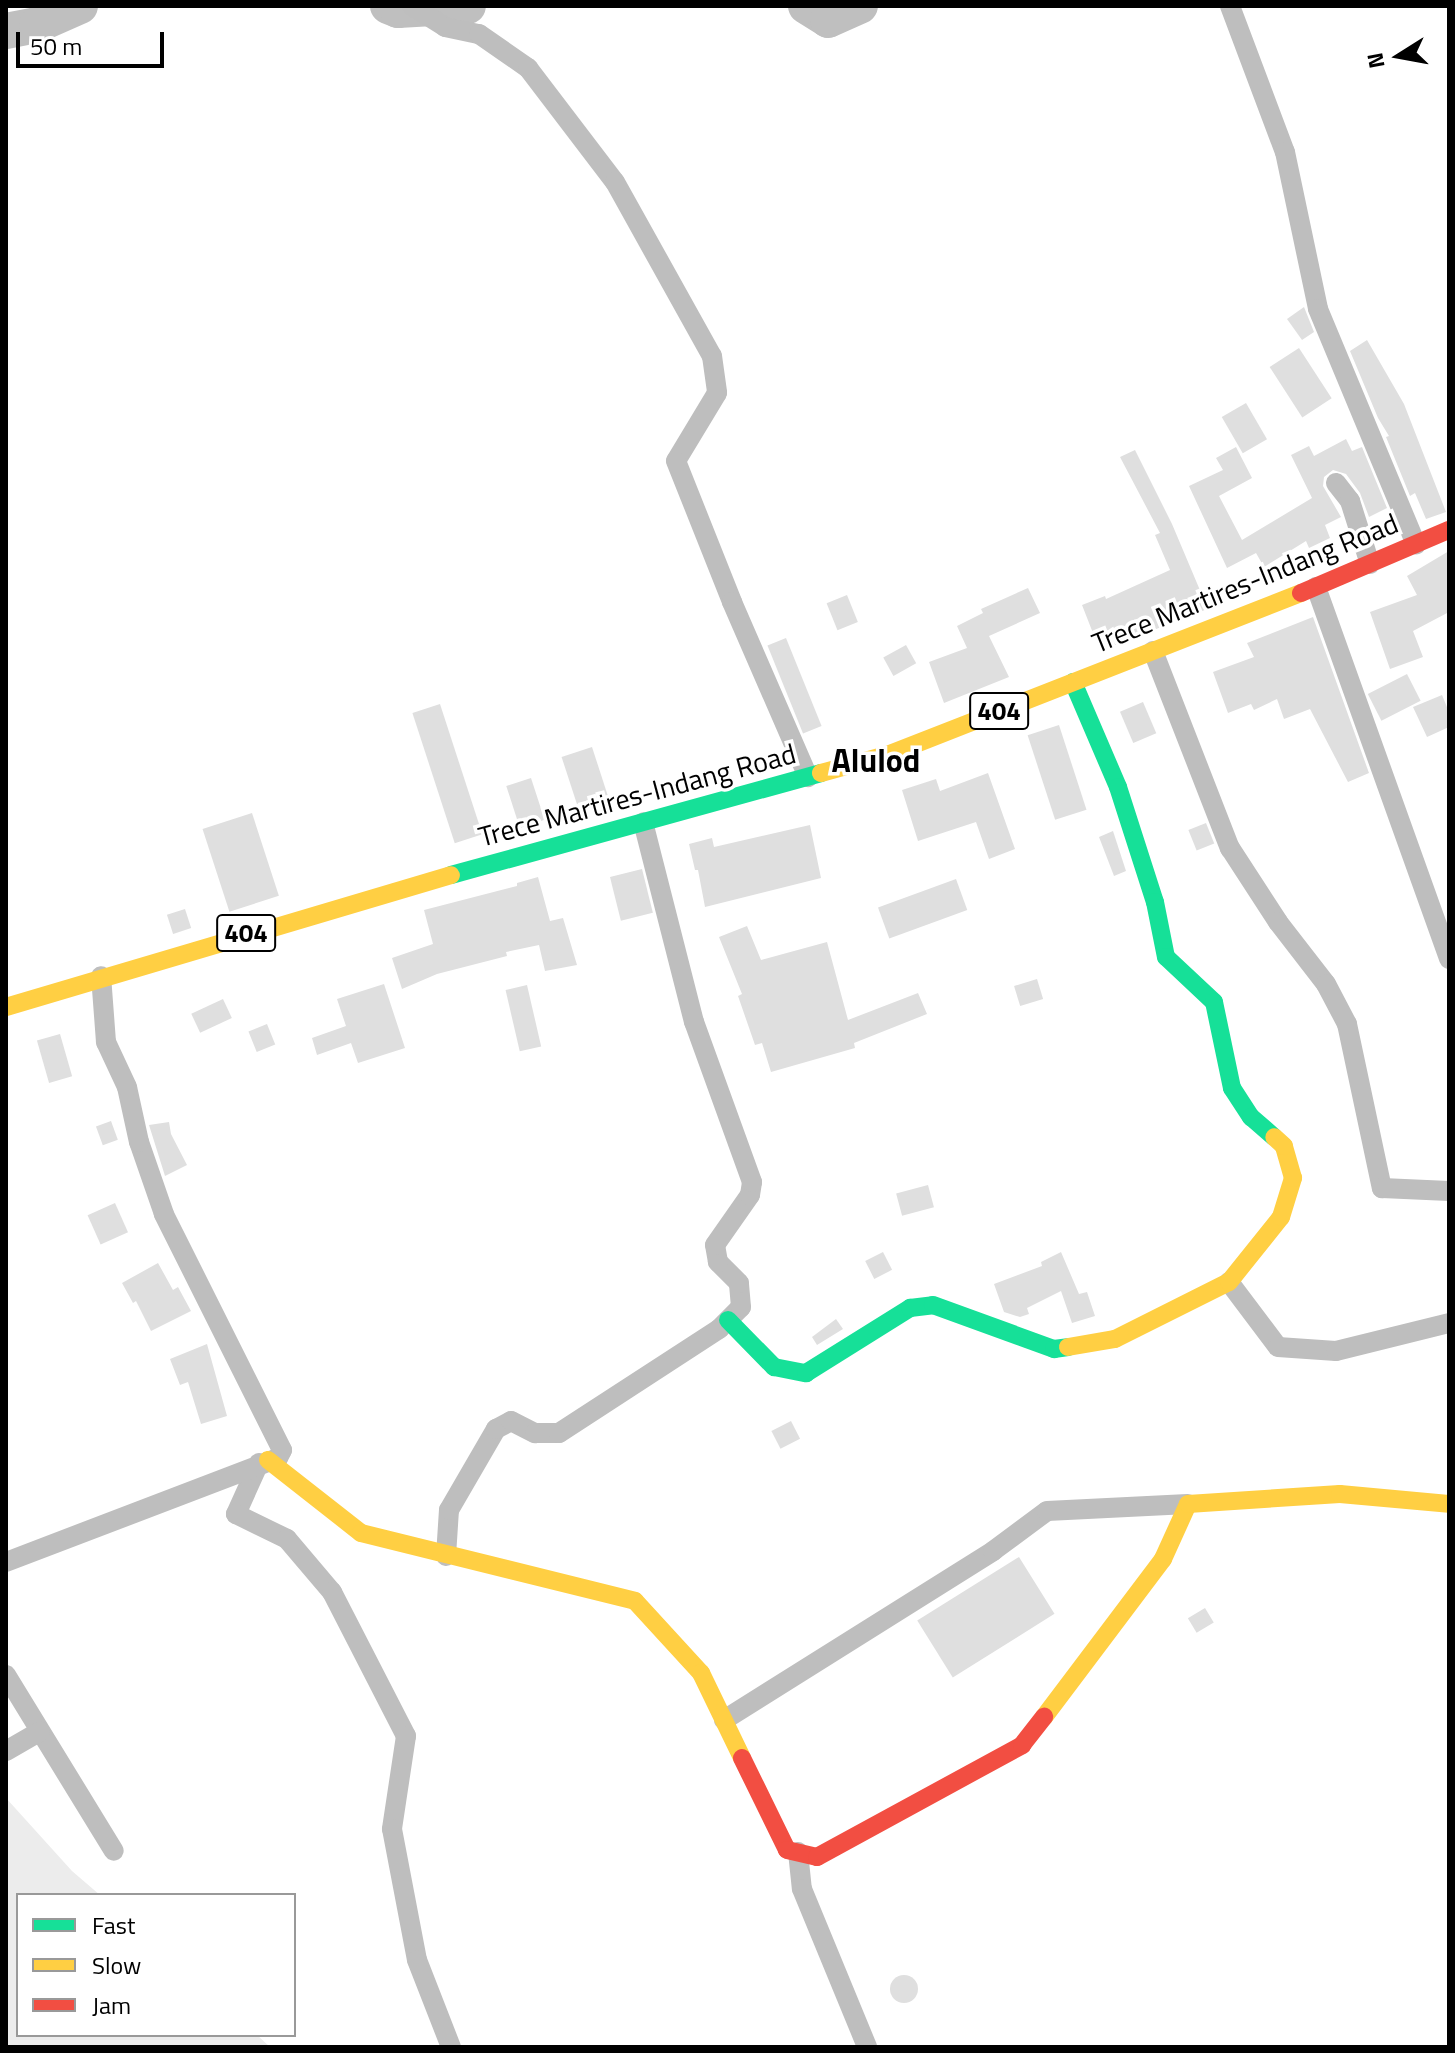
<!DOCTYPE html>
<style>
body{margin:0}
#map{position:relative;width:1455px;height:2053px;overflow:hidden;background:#fff;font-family:"Titillium Web",sans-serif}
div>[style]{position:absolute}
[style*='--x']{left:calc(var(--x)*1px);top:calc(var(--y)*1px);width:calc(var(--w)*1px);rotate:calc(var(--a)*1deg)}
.green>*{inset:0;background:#ececec}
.river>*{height:36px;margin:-18px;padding:0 18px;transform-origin:18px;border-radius:18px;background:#bfbfbf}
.building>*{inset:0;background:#dfdfdf;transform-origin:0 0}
.round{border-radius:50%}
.street>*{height:20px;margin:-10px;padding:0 10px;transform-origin:10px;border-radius:10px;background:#bebebe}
.fast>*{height:18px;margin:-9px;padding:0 9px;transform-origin:9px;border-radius:9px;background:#16e098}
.slow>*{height:18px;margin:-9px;padding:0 9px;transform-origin:9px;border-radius:9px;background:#ffcf43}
.jam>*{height:18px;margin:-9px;padding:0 9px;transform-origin:9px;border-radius:9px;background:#f24e42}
span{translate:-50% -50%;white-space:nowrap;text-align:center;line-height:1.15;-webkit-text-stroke:7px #fff;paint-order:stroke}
.shield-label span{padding:2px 6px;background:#fff;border:2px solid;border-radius:6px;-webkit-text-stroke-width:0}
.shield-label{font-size:26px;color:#000;font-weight:700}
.street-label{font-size:28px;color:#000}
.quarter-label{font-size:32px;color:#000;font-weight:700}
.frame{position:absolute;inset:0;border:8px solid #000;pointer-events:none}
.legend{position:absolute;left:16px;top:1893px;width:280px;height:144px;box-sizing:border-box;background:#fff;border:2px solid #999;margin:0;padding:10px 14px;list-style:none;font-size:24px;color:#000}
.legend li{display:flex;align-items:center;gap:16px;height:40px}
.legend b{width:40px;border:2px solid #999}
.north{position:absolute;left:1359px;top:16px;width:80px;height:80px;-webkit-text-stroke:6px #fff;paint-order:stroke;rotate:259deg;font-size:22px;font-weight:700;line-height:32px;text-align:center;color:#000}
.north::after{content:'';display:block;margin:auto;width:28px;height:36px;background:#000;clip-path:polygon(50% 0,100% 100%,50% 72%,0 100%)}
.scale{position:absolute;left:16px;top:32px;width:148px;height:36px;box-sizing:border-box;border:4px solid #000;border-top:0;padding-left:10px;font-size:24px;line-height:28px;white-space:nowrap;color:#000;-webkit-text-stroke:6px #fff;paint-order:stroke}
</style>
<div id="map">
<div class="green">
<i style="clip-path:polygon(6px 1798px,72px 1871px,100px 1895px,18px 1895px,18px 2035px,257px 2035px,270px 2047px,6px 2047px)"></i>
</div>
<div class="river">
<i style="--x:388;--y:6;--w:11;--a:22"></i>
<i style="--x:398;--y:10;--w:70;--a:-3.3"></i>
<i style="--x:806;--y:6;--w:26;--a:32"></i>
<i style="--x:828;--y:20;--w:35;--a:-24"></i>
<i style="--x:6;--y:31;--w:32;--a:-11"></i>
<i style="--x:37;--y:25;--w:47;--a:-23.8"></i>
</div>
<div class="building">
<i style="clip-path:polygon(1304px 307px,1314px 332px,1302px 340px,1287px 319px)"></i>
<i style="clip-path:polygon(1367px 340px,1404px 404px,1446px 512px,1426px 519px,1415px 493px,1410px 496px,1386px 437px,1389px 436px,1378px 418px,1350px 351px)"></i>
<i style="left:1299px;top:348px;width:60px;height:35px;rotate:57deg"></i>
<i style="left:1246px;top:403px;width:42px;height:28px;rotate:60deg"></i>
<i style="clip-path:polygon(1346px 439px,1352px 451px,1362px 447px,1387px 508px,1369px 517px,1360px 493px,1346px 474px,1333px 470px,1324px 477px,1323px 486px,1341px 517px,1325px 525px,1330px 538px,1309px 548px,1306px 541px,1264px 567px,1256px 553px,1227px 568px,1189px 486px,1223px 470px,1216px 458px,1236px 447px,1252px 478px,1219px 496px,1242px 540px,1312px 498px,1291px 455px,1309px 446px,1314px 456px)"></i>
<i style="clip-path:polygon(1135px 450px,1172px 524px,1202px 595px,1209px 593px,1215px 606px,1100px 651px,1082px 605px,1105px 596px,1106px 599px,1170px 570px,1155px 535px,1160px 533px,1120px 457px)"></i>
<i style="clip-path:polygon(1449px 551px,1449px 612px,1413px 631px,1423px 657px,1390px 669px,1370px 612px,1417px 595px,1407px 576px)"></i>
<i style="clip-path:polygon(1028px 588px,1040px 613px,989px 636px,1009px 677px,944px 703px,929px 662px,967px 648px,957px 626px,983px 613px,981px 609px)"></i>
<i style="left:847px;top:595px;width:29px;height:22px;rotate:68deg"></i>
<i style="clip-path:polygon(1313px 617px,1369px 773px,1348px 782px,1310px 709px,1284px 719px,1277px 699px,1254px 710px,1251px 704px,1228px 713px,1213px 672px,1254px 657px,1247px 643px)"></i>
<i style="left:786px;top:638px;width:95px;height:20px;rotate:68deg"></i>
<i style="left:906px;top:645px;width:21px;height:26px;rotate:61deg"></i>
<i style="left:1407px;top:674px;width:30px;height:44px;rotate:63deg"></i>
<i style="clip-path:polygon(1442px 695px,1449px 712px,1449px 727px,1427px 737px,1413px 707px)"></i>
<i style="left:1143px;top:702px;width:34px;height:25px;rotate:67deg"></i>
<i style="left:440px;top:704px;width:137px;height:29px;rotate:72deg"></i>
<i style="left:1059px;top:725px;width:89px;height:33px;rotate:72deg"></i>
<i style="left:592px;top:747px;width:52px;height:32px;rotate:72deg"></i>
<i style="clip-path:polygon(988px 773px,1015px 849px,989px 859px,976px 822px,918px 841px,902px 790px,936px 779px,940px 791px)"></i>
<i style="left:531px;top:778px;width:44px;height:26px;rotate:72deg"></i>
<i style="left:252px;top:813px;width:87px;height:52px;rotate:72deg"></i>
<i style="left:1206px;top:823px;width:22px;height:19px;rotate:68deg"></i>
<i style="clip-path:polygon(810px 825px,821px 878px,705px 907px,698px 870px,695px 870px,689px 844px,712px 838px,714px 847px)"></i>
<i style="clip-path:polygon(1113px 831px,1126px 871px,1114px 876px,1099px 837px)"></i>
<i style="left:642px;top:869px;width:45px;height:33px;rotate:76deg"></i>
<i style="clip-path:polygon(538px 877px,550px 921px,563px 918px,577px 965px,545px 971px,539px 945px,506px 952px,507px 956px,437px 974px,402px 989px,392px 958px,433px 944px,424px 910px,517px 886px,517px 883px)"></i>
<i style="left:956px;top:879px;width:33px;height:83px;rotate:70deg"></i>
<i style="left:185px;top:909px;width:20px;height:19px;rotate:72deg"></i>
<i style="clip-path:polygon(747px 926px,761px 960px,827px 942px,848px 1020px,918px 993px,927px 1014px,854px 1043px,855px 1048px,771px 1072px,762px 1043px,755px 1045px,738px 996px,742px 994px,719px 937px)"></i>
<i style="left:1037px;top:979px;width:21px;height:24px;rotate:73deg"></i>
<i style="clip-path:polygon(384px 984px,405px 1048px,358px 1063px,351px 1043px,317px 1055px,312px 1038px,346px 1026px,337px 999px)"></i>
<i style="left:527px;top:985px;width:63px;height:22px;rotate:77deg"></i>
<i style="left:223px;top:999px;width:21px;height:35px;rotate:65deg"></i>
<i style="left:267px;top:1024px;width:22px;height:20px;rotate:68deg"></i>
<i style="left:60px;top:1034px;width:44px;height:24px;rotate:74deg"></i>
<i style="left:111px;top:1121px;width:20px;height:16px;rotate:70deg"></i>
<i style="clip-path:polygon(169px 1122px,171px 1134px,187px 1165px,165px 1176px,149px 1125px)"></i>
<i style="left:928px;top:1185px;width:23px;height:33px;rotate:75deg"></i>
<i style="left:115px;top:1203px;width:32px;height:30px;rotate:66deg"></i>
<i style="left:883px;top:1252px;width:20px;height:20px;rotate:63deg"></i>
<i style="clip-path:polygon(1061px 1252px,1079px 1294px,1087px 1292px,1095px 1316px,1072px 1323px,1061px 1291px,1027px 1308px,1029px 1314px,1020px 1317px,1004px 1312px,994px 1284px,1042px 1266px,1041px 1262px)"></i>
<i style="clip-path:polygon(158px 1263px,173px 1290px,178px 1287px,191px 1311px,151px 1331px,136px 1301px,133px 1303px,122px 1283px)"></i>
<i style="clip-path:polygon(836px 1319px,843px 1329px,817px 1345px,812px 1337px)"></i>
<i style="clip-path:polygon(207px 1344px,227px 1416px,201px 1424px,188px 1382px,180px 1385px,170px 1359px)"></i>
<i style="left:791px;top:1421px;width:20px;height:22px;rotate:63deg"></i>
<i style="left:1019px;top:1557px;width:67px;height:120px;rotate:58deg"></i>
<i style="left:1205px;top:1608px;width:17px;height:20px;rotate:59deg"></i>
<i class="round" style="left:890px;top:1975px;width:28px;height:28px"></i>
</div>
<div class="street">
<i style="--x:412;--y:6;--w:39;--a:32"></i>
<i style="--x:445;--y:27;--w:35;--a:12"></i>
<i style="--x:479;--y:34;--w:60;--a:34.8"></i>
<i style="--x:528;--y:68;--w:143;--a:52.7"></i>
<i style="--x:615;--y:182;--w:199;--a:60.9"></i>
<i style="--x:712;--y:356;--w:37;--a:82"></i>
<i style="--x:717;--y:393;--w:79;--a:121.1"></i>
<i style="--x:676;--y:461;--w:152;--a:68.3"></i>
<i style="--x:732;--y:602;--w:191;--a:66.5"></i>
<i style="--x:1230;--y:6;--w:156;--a:69.4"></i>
<i style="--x:1285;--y:152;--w:160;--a:78.1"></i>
<i style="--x:1318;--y:309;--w:255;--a:67.4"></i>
<i style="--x:1336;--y:483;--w:23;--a:52"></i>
<i style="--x:1350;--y:501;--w:66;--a:72.4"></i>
<i style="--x:1316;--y:587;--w:395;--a:70.3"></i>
<i style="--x:1153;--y:651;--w:212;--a:68.7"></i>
<i style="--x:1230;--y:848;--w:88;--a:57"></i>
<i style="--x:1278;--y:922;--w:78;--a:52.3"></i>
<i style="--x:1326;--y:984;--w:45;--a:62.3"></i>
<i style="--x:1347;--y:1024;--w:168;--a:78"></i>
<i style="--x:1382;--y:1188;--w:67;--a:2.6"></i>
<i style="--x:1229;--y:1282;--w:81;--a:53"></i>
<i style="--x:1278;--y:1347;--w:58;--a:3.9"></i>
<i style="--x:1336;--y:1351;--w:116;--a:-13.9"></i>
<i style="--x:259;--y:1463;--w:56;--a:114.3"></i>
<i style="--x:236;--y:1514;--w:57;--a:26.1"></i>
<i style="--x:287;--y:1539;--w:70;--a:49.7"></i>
<i style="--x:332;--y:1592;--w:162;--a:62.8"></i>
<i style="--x:406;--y:1736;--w:94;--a:98.6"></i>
<i style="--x:392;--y:1829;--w:133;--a:79.2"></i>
<i style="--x:417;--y:1960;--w:93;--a:68.7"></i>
<i style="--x:446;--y:1556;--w:46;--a:-86.3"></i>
<i style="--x:449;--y:1510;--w:94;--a:-59.9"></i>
<i style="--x:496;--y:1429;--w:17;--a:-28"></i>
<i style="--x:511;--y:1421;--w:27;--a:27"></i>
<i style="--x:535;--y:1433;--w:24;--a:0"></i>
<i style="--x:559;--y:1433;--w:191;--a:-33"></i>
<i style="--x:719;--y:1329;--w:31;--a:-45"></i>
<i style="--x:741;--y:1307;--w:24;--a:-95"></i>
<i style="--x:739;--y:1283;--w:30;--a:-135"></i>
<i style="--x:718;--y:1262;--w:17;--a:-100"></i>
<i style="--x:715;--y:1245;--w:61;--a:-55"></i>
<i style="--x:750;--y:1195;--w:13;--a:-81"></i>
<i style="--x:752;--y:1182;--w:170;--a:-109.9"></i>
<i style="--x:694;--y:1022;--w:206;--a:-104.3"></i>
<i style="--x:6;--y:1562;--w:291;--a:-20.9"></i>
<i style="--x:278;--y:1458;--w:9;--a:-63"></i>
<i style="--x:282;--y:1450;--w:264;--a:-116.6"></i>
<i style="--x:164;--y:1214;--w:76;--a:-109.1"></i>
<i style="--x:139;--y:1142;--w:56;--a:-102.3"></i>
<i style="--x:127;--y:1087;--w:50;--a:-115"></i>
<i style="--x:106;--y:1042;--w:66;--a:-94.3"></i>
<i style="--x:6;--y:1675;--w:206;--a:58.5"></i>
<i style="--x:724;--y:1720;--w:318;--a:-32.1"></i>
<i style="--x:993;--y:1551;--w:67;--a:-36.5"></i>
<i style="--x:1047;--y:1511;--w:141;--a:-2.8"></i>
<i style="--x:6;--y:1751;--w:39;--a:-30"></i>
<i style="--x:798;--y:1852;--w:37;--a:84"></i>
<i style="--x:802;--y:1889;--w:171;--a:67.6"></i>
</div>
<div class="fast">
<i style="--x:1073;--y:682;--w:114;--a:66.8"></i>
<i style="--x:1118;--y:787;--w:121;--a:72.2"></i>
<i style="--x:1155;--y:902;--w:56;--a:78.7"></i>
<i style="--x:1166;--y:957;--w:66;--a:43.2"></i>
<i style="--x:1214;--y:1002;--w:88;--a:78.2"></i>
<i style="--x:1232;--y:1088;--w:35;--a:57"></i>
<i style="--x:1251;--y:1117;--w:30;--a:41"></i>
<i style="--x:451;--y:875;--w:384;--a:-15.4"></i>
<i style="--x:728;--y:1320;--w:66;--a:45.6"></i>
<i style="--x:774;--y:1367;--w:33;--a:11"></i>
<i style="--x:806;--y:1373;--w:123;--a:-32"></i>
<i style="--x:910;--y:1308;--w:23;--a:-7"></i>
<i style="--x:933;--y:1305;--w:129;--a:20"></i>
<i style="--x:1054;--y:1349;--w:14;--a:-8"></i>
</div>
<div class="slow">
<i style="--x:821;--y:773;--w:72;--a:-15.4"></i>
<i style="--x:890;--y:754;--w:441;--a:-21.4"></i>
<i style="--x:6;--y:1007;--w:464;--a:-16.5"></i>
<i style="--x:1068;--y:1347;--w:48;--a:-9.7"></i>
<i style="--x:1115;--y:1339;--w:127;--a:-26.6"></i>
<i style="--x:1229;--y:1282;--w:83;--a:-51.3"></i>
<i style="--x:1281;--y:1217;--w:41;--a:-72.9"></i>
<i style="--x:1293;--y:1178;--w:33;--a:-106"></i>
<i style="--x:1284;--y:1146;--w:13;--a:-138"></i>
<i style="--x:268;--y:1460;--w:118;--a:38.1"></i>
<i style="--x:361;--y:1533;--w:282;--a:13.9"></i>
<i style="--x:635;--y:1601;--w:98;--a:47.5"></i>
<i style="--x:701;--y:1673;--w:94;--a:64.2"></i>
<i style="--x:1044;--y:1717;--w:198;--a:-53"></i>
<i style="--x:1163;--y:1559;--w:60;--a:-65.6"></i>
<i style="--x:1188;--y:1504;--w:152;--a:-3.8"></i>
<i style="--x:1340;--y:1494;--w:109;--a:5.2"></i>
</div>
<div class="jam">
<i style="--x:1301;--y:593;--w:161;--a:-23.1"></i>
<i style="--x:742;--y:1758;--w:102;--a:63.9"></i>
<i style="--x:787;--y:1850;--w:31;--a:13"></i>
<i style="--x:817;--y:1857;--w:234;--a:-28.6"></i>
<i style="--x:1022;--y:1745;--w:36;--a:-52"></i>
</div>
<div class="shield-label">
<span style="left:999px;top:711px">404</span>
<span style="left:246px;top:933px">404</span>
</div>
<div class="street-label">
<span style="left:1245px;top:583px;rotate:-22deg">Trece Martires-Indang Road</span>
<span style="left:637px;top:795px;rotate:-15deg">Trece Martires-Indang Road</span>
</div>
<div class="quarter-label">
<span style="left:876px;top:760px">Alulod</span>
</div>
<div class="frame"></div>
<ul class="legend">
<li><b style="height:10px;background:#16e098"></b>Fast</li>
<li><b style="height:10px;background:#ffcf43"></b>Slow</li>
<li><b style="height:10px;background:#f24e42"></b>Jam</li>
</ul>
<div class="north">N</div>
<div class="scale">50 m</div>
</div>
